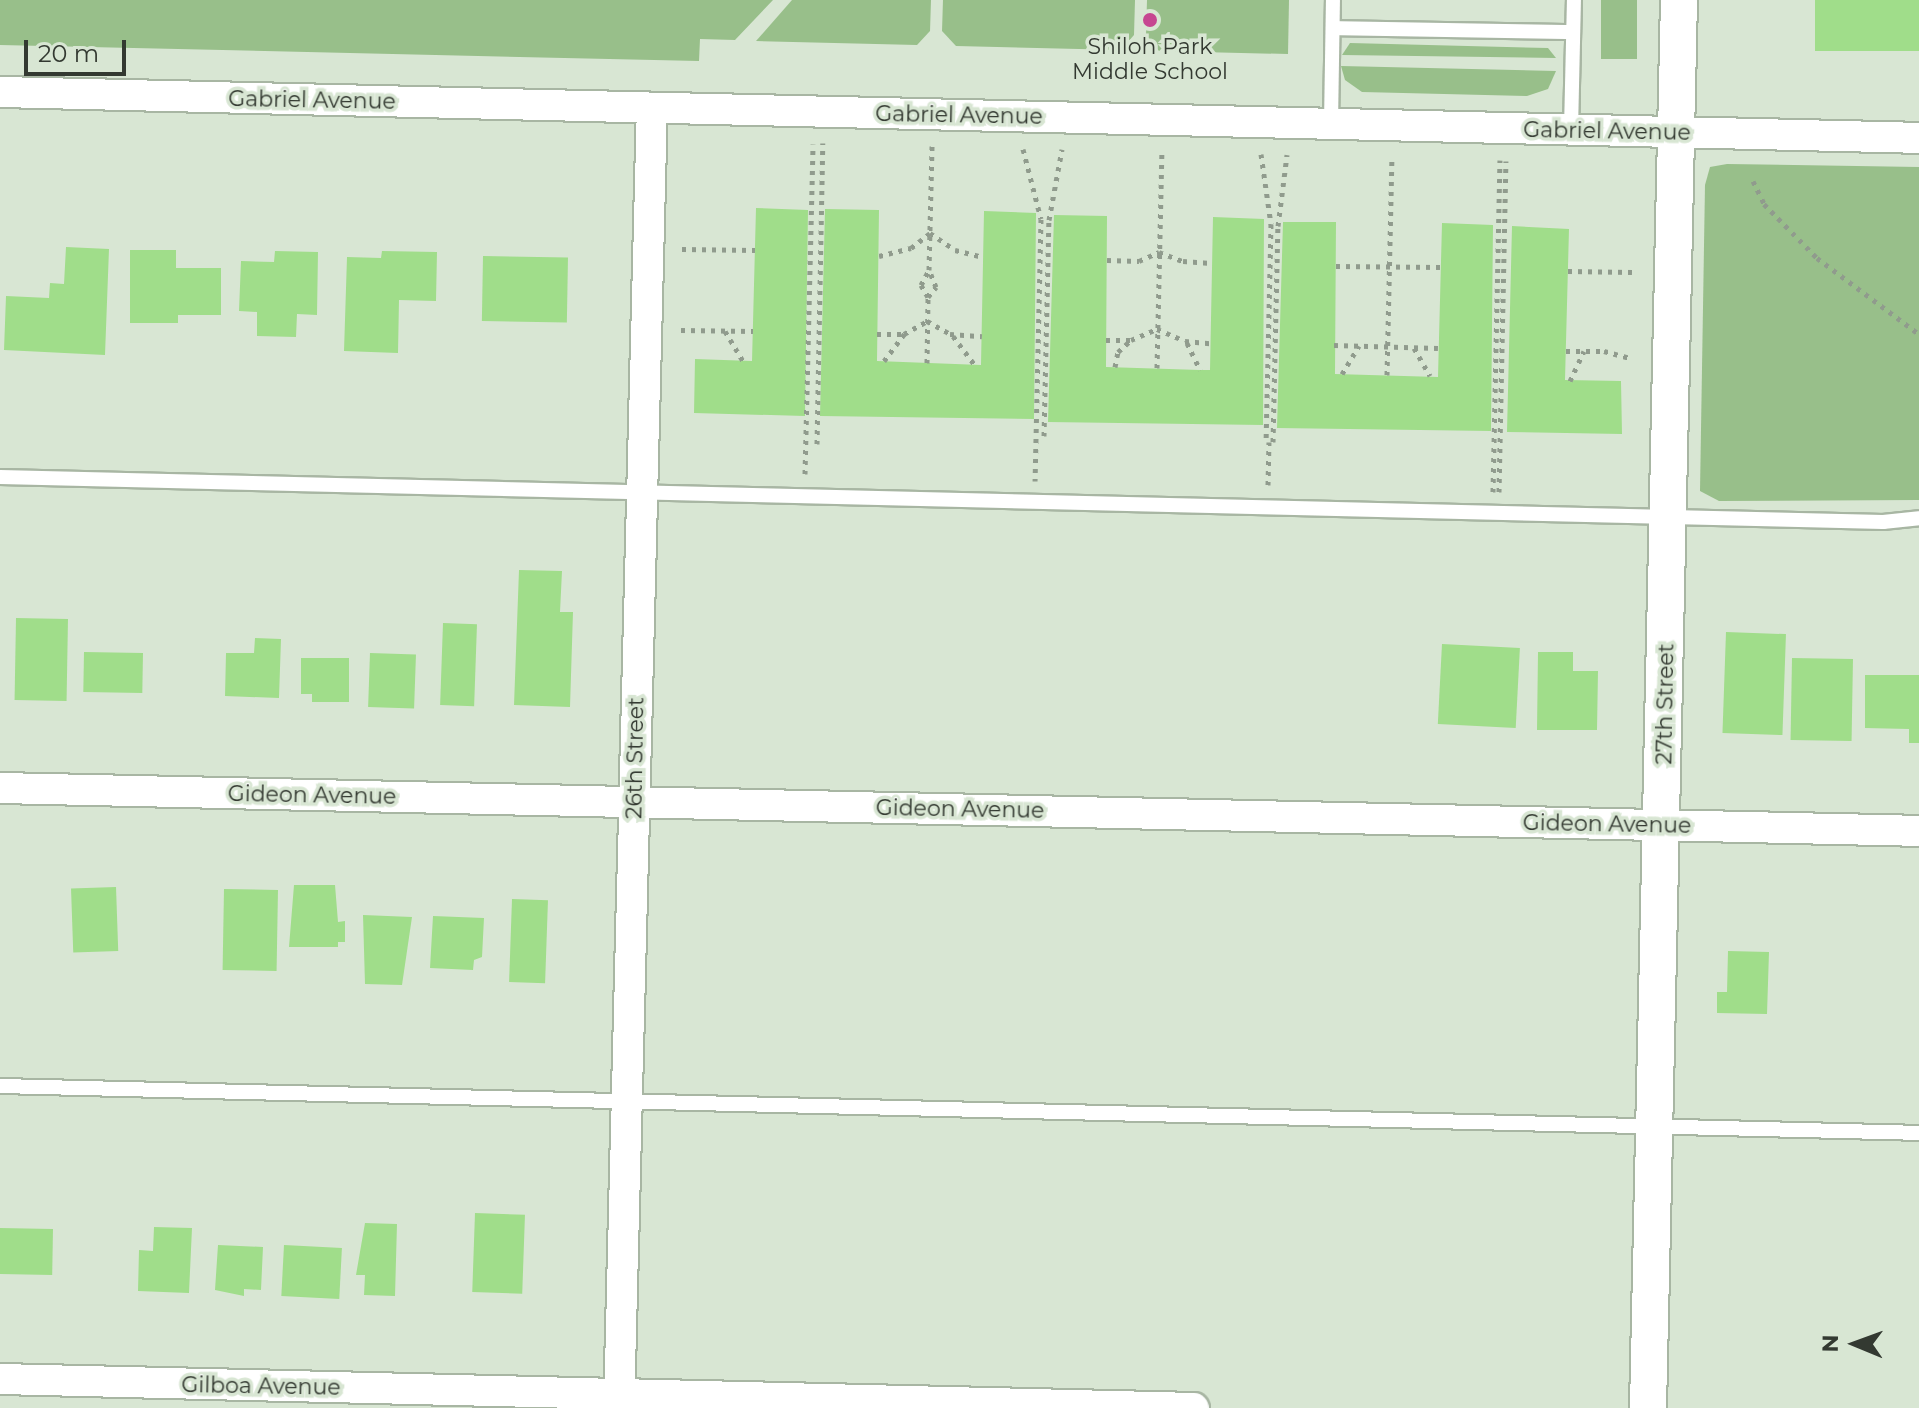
<!DOCTYPE html>
<style>
body{margin:0}
#map{position:relative;width:1919px;height:1408px;overflow:hidden;background:#d8e6d3;font-family:Montserrat,sans-serif}
div>[style]{position:absolute}
[style*='--x']{left:calc(var(--x)*1px);top:calc(var(--y)*1px);width:calc(var(--w)*1px);rotate:calc(var(--a)*1deg)}
.green>*{inset:0;background:#98bf8a;transform-origin:0 0}
.building>*{inset:0;background:#a0dd8a;transform-origin:0 0}
.path>*{height:5px;margin-top:-2.5px;transform-origin:0;background:repeating-linear-gradient(90deg,#909b8d 0 4px,transparent 0 10px)}
.roads{filter:drop-shadow(2px 0 #a8b6a3) drop-shadow(-2px 0 #a8b6a3) drop-shadow(0 2px #a8b6a3) drop-shadow(0 -2px #a8b6a3)}
.service>*{height:14px;margin:-7px;padding:0 7px;transform-origin:7px;border-radius:7px;background:#fff}
.minor>*{height:30px;margin:-15px;padding:0 15px;transform-origin:15px;border-radius:15px;background:#fff}
.tertiary>*{height:36px;margin:-18px;padding:0 18px;transform-origin:18px;border-radius:18px;background:#fff}
.dots>*{width:22px;height:22px;translate:-50% -50%;box-sizing:border-box;border:4px solid #d8e6d3;border-radius:50%}
span{translate:-50% -50%;white-space:nowrap;text-align:center;line-height:1.15;-webkit-text-stroke:7px #d8e6d3;paint-order:stroke}
.poi-label{font-size:22px;color:#333931}
.street-label{font-size:22px;color:#333931}
.north{position:absolute;left:1815px;top:1304px;width:80px;height:80px;-webkit-text-stroke:6px #d8e6d3;paint-order:stroke;rotate:271deg;font-size:22px;font-weight:700;line-height:32px;text-align:center;color:#333931}
.north::after{content:'';display:block;margin:auto;width:28px;height:36px;background:#333931;clip-path:polygon(50% 0,100% 100%,50% 72%,0 100%)}
.scale{position:absolute;left:24px;top:40px;width:102px;height:36px;box-sizing:border-box;border:4px solid #333931;border-top:0;padding-left:10px;font-size:24px;line-height:28px;white-space:nowrap;color:#333931;-webkit-text-stroke:6px #d8e6d3;paint-order:stroke}
</style>
<div id="map">
<div class="green">
<i style="clip-path:polygon(0 0,773px 0,735px 40px,700px 39px,699px 61px,0 45px)"></i>
<i style="clip-path:polygon(792px 0,931px 0,930px 31px,917px 45px,756px 41px)"></i>
<i style="clip-path:polygon(943px 0,1135px 0,1134px 35px,1121px 50px,956px 46px,942px 31px)"></i>
<i style="clip-path:polygon(1147px 0,1289px 0,1288px 54px,1159px 51px,1146px 36px)"></i>
<i style="left:1601px;top:0;width:36px;height:59px"></i>
<i style="clip-path:polygon(1350px 43px,1548px 48px,1556px 58px,1342px 55px)"></i>
<i style="clip-path:polygon(1341px 66px,1556px 71px,1548px 89px,1527px 96px,1362px 92px,1345px 80px)"></i>
<i style="clip-path:polygon(1727px 164px,1919px 167px,1919px 500px,1719px 501px,1700px 491px,1705px 185px,1710px 167px)"></i>
</div>
<div class="building">
<i style="left:1815px;top:0;width:104px;height:51px"></i>
<i style="clip-path:polygon(756px 208px,808px 210px,805px 416px,694px 413px,695px 359px,752px 361px)"></i>
<i style="clip-path:polygon(825px 209px,879px 210px,877px 361px,981px 365px,984px 211px,1036px 213px,1034px 419px,820px 416px)"></i>
<i style="clip-path:polygon(1054px 215px,1107px 216px,1106px 367px,1200px 370px,1210px 370px,1213px 217px,1264px 219px,1263px 425px,1048px 422px)"></i>
<i style="clip-path:polygon(1283px 222px,1336px 222px,1335px 374px,1438px 377px,1442px 223px,1493px 225px,1491px 431px,1277px 428px)"></i>
<i style="clip-path:polygon(1512px 226px,1569px 229px,1565px 380px,1621px 381px,1622px 434px,1507px 432px)"></i>
<i style="clip-path:polygon(66px 247px,109px 249px,105px 355px,4px 350px,6px 296px,49px 298px,50px 283px,64px 284px)"></i>
<i style="clip-path:polygon(130px 250px,176px 250px,176px 268px,221px 268px,221px 315px,178px 315px,178px 323px,130px 323px)"></i>
<i style="clip-path:polygon(275px 251px,318px 252px,317px 315px,297px 314px,296px 337px,257px 336px,257px 312px,239px 311px,241px 261px,274px 262px)"></i>
<i style="clip-path:polygon(382px 251px,437px 252px,436px 301px,399px 300px,398px 353px,344px 351px,347px 257px,381px 258px)"></i>
<i style="left:483px;top:256px;width:85px;height:65px;rotate:1deg"></i>
<i style="clip-path:polygon(519px 570px,562px 571px,560px 612px,573px 612px,570px 707px,514px 705px)"></i>
<i style="left:16px;top:618px;width:52px;height:82px;rotate:1deg"></i>
<i style="left:443px;top:623px;width:34px;height:82px;rotate:2deg"></i>
<i style="left:1726px;top:632px;width:60px;height:101px;rotate:2deg"></i>
<i style="clip-path:polygon(255px 638px,281px 639px,279px 698px,225px 696px,226px 653px,254px 653px)"></i>
<i style="left:1442px;top:644px;width:78px;height:80px;rotate:3deg"></i>
<i style="left:84px;top:652px;width:59px;height:40px;rotate:1deg"></i>
<i style="clip-path:polygon(1538px 652px,1573px 652px,1573px 671px,1598px 671px,1597px 730px,1537px 730px)"></i>
<i style="left:370px;top:653px;width:46px;height:54px;rotate:2deg"></i>
<i style="clip-path:polygon(301px 658px,349px 658px,349px 702px,312px 702px,312px 694px,301px 694px)"></i>
<i style="left:1792px;top:658px;width:61px;height:82px;rotate:1deg"></i>
<i style="clip-path:polygon(1865px 675px,1919px 675px,1919px 743px,1909px 743px,1909px 729px,1865px 728px)"></i>
<i style="clip-path:polygon(294px 885px,335px 885px,338px 922px,345px 921px,345px 942px,338px 942px,338px 947px,289px 947px)"></i>
<i style="left:116px;top:887px;width:64px;height:45px;rotate:88deg"></i>
<i style="left:224px;top:889px;width:54px;height:81px;rotate:1deg"></i>
<i style="left:512px;top:899px;width:36px;height:83px;rotate:2deg"></i>
<i style="clip-path:polygon(363px 915px,412px 917px,402px 985px,365px 984px)"></i>
<i style="clip-path:polygon(433px 916px,484px 918px,482px 957px,474px 960px,473px 970px,430px 968px)"></i>
<i style="clip-path:polygon(1728px 951px,1769px 952px,1767px 1014px,1717px 1013px,1717px 992px,1727px 992px)"></i>
<i style="left:475px;top:1213px;width:50px;height:79px;rotate:2deg"></i>
<i style="clip-path:polygon(365px 1223px,397px 1224px,395px 1296px,364px 1295px,365px 1275px,356px 1275px)"></i>
<i style="clip-path:polygon(154px 1227px,192px 1228px,189px 1293px,138px 1291px,139px 1250px,153px 1251px)"></i>
<i style="left:0;top:1228px;width:53px;height:46px;rotate:1deg"></i>
<i style="clip-path:polygon(218px 1245px,263px 1247px,261px 1290px,244px 1289px,244px 1296px,215px 1290px)"></i>
<i style="left:284px;top:1245px;width:58px;height:51px;rotate:3deg"></i>
</div>
<div class="path">
<i style="--x:1023;--y:149;--w:72;--a:75.6"></i>
<i style="--x:1041;--y:219;--w:262;--a:91.3"></i>
<i style="--x:1261;--y:154;--w:71;--a:81.9"></i>
<i style="--x:1271;--y:224;--w:218;--a:91.3"></i>
<i style="--x:1753;--y:181;--w:25;--a:64"></i>
<i style="--x:1764;--y:204;--w:76;--a:45.5"></i>
<i style="--x:1817;--y:258;--w:127;--a:36.7"></i>
<i style="--x:682;--y:249;--w:73;--a:0.8"></i>
<i style="--x:879;--y:256;--w:33;--a:-14"></i>
<i style="--x:911;--y:248;--w:24;--a:-38"></i>
<i style="--x:930;--y:233;--w:30;--a:34"></i>
<i style="--x:955;--y:250;--w:29;--a:14"></i>
<i style="--x:1107;--y:260;--w:32;--a:2"></i>
<i style="--x:1139;--y:261;--w:22;--a:-24"></i>
<i style="--x:1159;--y:252;--w:26;--a:21"></i>
<i style="--x:1183;--y:261;--w:28;--a:4"></i>
<i style="--x:1336;--y:266;--w:104;--a:0.6"></i>
<i style="--x:1568;--y:271;--w:64;--a:0.9"></i>
<i style="--x:928;--y:297;--w:14;--a:-120"></i>
<i style="--x:921;--y:285;--w:17;--a:-62"></i>
<i style="--x:681;--y:330;--w:72;--a:0.8"></i>
<i style="--x:725;--y:331;--w:35;--a:59"></i>
<i style="--x:877;--y:334;--w:27;--a:0"></i>
<i style="--x:904;--y:334;--w:26;--a:-29"></i>
<i style="--x:927;--y:321;--w:26;--a:29"></i>
<i style="--x:950;--y:334;--w:32;--a:4"></i>
<i style="--x:953;--y:336;--w:35;--a:53"></i>
<i style="--x:1106;--y:340;--w:25;--a:0"></i>
<i style="--x:1131;--y:340;--w:28;--a:-23"></i>
<i style="--x:1157;--y:329;--w:30;--a:23"></i>
<i style="--x:1185;--y:341;--w:25;--a:5"></i>
<i style="--x:1187;--y:343;--w:30;--a:64"></i>
<i style="--x:1334;--y:345;--w:104;--a:1.7"></i>
<i style="--x:1414;--y:348;--w:32;--a:60"></i>
<i style="--x:1566;--y:351;--w:38;--a:0"></i>
<i style="--x:1604;--y:351;--w:27;--a:15"></i>
<i style="--x:884;--y:361;--w:34;--a:-53"></i>
<i style="--x:927;--y:363;--w:66;--a:-89.1"></i>
<i style="--x:928;--y:297;--w:13;--a:-51"></i>
<i style="--x:936;--y:287;--w:18;--a:-112"></i>
<i style="--x:929;--y:270;--w:124;--a:-88.6"></i>
<i style="--x:1115;--y:367;--w:15;--a:-79"></i>
<i style="--x:1118;--y:352;--w:16;--a:-43"></i>
<i style="--x:1157;--y:368;--w:216;--a:-88.7"></i>
<i style="--x:1342;--y:374;--w:33;--a:-59"></i>
<i style="--x:1387;--y:375;--w:218;--a:-88.7"></i>
<i style="--x:1570;--y:381;--w:33;--a:-65"></i>
<i style="--x:1044;--y:436;--w:216;--a:-88.7"></i>
<i style="--x:1049;--y:220;--w:72;--a:-79.6"></i>
<i style="--x:1273;--y:442;--w:216;--a:-88.7"></i>
<i style="--x:1278;--y:226;--w:72;--a:-82.8"></i>
<i style="--x:817;--y:444;--w:301;--a:-88.9"></i>
<i style="--x:805;--y:474;--w:330;--a:-88.6"></i>
<i style="--x:1268;--y:485;--w:43;--a:-88.7"></i>
<i style="--x:1493;--y:492;--w:332;--a:-88.8"></i>
<i style="--x:1499;--y:492;--w:331;--a:-88.8"></i>
</div>
<div class="roads">
<div class="service">
<i style="--x:1333;--y:28;--w:240;--a:1"></i>
<i style="--x:1331;--y:124;--w:124;--a:-89.1"></i>
<i style="--x:1571;--y:130;--w:130;--a:-88.7"></i>
<i style="--x:0;--y:477;--w:1884;--a:1.37"></i>
<i style="--x:1883;--y:522;--w:36;--a:-6"></i>
<i style="--x:0;--y:1086;--w:1920;--a:1.4"></i>
</div>
<div class="minor">
<i style="--x:0;--y:92;--w:1920;--a:1.37"></i>
<i style="--x:0;--y:788;--w:1919;--a:1.28"></i>
<i style="--x:0;--y:1379;--w:1194;--a:1.39"></i>
<i style="--x:619;--y:1408;--w:1300;--a:-88.55"></i>
</div>
<div class="tertiary">
<i style="--x:1648;--y:1408;--w:1408;--a:-88.74"></i>
</div>
</div>
<div class="dots">
<i style="left:1150px;top:20px;background:#c64691"></i>
</div>
<div class="poi-label">
<span style="left:1150px;top:59px">Shiloh Park<br>Middle School</span>
</div>
<div class="street-label">
<span style="left:312px;top:100px;rotate:1deg">Gabriel Avenue</span>
<span style="left:959px;top:115px;rotate:1deg">Gabriel Avenue</span>
<span style="left:1607px;top:131px;rotate:1deg">Gabriel Avenue</span>
<span style="left:1665px;top:704px;rotate:-89deg">27th Street</span>
<span style="left:635px;top:758px;rotate:-89deg">26th Street</span>
<span style="left:312px;top:795px;rotate:1deg">Gideon Avenue</span>
<span style="left:960px;top:809px;rotate:1deg">Gideon Avenue</span>
<span style="left:1607px;top:824px;rotate:1deg">Gideon Avenue</span>
<span style="left:261px;top:1386px;rotate:1deg">Gilboa Avenue</span>
</div>
<div class="north">N</div>
<div class="scale">20 m</div>
</div>
